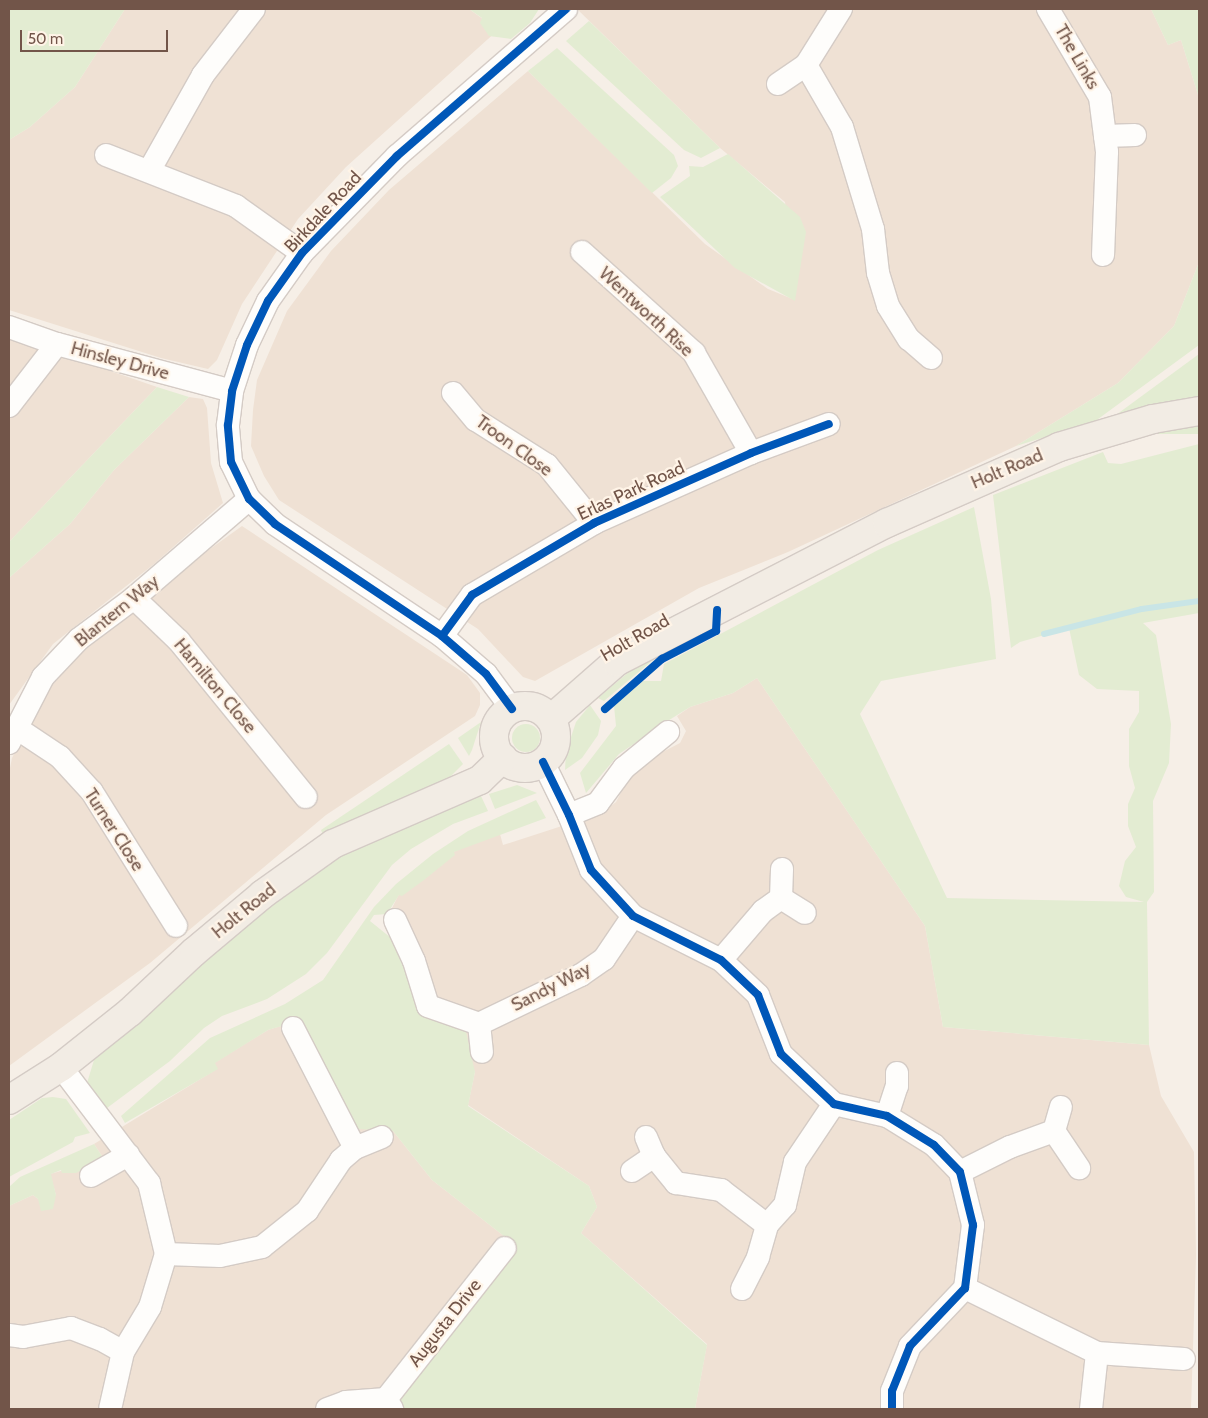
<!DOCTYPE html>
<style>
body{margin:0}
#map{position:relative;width:1208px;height:1418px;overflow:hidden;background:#f6efe7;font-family:Cabin,sans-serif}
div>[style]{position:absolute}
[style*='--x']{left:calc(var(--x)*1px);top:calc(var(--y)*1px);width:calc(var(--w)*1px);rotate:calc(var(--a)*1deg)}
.residential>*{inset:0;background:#efe1d4}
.green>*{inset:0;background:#e3ecd2;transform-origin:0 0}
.round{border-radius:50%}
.stream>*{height:5.5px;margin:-2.75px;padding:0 2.75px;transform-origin:2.75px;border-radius:2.75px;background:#c9e5e6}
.roads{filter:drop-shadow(1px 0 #d4cbc5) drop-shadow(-1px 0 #d4cbc5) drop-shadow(0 1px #d4cbc5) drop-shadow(0 -1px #d4cbc5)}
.minor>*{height:22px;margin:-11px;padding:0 11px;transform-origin:11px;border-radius:11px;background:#fefdfb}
.primary>*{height:28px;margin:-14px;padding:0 14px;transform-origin:14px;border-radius:14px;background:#f2ece4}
.primary>.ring{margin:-14px;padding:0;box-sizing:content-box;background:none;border:28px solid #f2ece4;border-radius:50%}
.cycleway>*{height:8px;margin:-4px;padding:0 4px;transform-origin:4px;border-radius:4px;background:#0057b8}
span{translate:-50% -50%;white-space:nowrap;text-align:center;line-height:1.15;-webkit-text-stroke:4.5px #fff4e7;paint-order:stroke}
.street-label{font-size:18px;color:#725549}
.frame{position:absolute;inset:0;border:10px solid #725549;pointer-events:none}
.scale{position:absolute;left:20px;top:30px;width:148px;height:22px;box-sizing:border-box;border:2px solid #725549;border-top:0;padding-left:6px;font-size:15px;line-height:18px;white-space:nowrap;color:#725549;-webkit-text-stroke:4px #fff4e7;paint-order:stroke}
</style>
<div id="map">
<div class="residential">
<i style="clip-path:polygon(125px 9px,469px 9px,498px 30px,346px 167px,298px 219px,242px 304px,217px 360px,208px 369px,161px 358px,9px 310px,9px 140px,30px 127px,75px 87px)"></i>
<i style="clip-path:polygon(577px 9px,1151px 9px,1168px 45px,1181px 40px,1199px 98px,1199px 262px,1174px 326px,1118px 383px,1016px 446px,788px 552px,699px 588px,535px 681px,523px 677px,478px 629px,279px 500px,264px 476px,251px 446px,253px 410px,257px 380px,287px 311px,331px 251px,389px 190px,528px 71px,705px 244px,768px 289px,795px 300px,785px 202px,720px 148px)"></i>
<i style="clip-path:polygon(9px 336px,157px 387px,9px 542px)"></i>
<i style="clip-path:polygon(189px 397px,203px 399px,207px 408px,211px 463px,223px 503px,154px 564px,53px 644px,9px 705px,9px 578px,70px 524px,114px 470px)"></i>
<i style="clip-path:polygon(242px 526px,467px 675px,480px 693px,480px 705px,475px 716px,326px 815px,150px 963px,9px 1066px,9px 773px,12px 758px,45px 693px,80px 654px,178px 572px)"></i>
<i style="clip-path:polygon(757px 678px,925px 926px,943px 1027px,1149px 1045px,1161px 1096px,1194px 1152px,1196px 1255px,1191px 1409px,695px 1409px,707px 1344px,581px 1233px,597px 1207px,589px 1186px,468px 1105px,475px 1072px,430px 993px,414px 941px,392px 908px,399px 894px,454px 855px,453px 852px,483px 839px,500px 834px,503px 845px,602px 813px,616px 802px,629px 777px,653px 757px,680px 743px,686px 731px,677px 716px,690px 707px,733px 693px)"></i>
<i style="clip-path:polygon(284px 1025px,377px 1128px,393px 1131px,432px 1180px,513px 1243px,400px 1409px,9px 1409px,9px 1206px,33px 1195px,38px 1199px,56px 1195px,50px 1174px,104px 1159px,94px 1144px,217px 1069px,214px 1063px,268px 1030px)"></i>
</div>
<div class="green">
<i style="clip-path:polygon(9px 9px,125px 9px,75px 87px,30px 127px,9px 140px)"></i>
<i style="clip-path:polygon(469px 9px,539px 9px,530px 23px,511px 39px,489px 36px,480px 23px,482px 18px)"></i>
<i style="clip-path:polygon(1151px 9px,1199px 9px,1199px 98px,1181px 40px,1168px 45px)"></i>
<i style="clip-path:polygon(589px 21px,720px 148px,701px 158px,684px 150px,566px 41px)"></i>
<i style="clip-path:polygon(557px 48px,674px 155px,678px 166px,671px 178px,652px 193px,528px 71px)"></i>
<i style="clip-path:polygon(728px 154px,800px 217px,806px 232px,795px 301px,735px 268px,660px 197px,690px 176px,689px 166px,703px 167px)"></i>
<i style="clip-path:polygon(1199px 262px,1199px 345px,1094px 422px,1016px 446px,1118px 383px,1174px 326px)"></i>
<i style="clip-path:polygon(1199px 354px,1199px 401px,1105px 423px)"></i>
<i style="clip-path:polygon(157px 387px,189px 397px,114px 470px,70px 524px,9px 578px,9px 542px)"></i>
<i style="left:1199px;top:425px;width:9px;height:89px;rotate:90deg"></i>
<i style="clip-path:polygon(1199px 444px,1199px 613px,1143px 623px,1156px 635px,1171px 724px,1169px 763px,1153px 801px,1154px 892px,1147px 902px,1149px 1045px,943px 1027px,925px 926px,757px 678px,733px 693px,690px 707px,666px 722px,619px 754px,586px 793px,580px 773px,616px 726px,614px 706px,643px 681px,661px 681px,664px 664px,878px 550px,974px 507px,991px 599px,996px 659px,881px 681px,860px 714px,947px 898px,1144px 902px,1126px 897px,1119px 886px,1125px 861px,1136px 847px,1128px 826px,1128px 804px,1135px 788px,1129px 766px,1129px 729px,1139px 712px,1139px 691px,1097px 689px,1079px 675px,1069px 628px,1020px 642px,1011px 648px,993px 495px,1103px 452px,1108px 463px,1121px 464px)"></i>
<i style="clip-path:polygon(659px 655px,604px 701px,598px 698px,643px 660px)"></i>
<i style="clip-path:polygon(590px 705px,601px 721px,598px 735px,582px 758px,565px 770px,566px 752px,576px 722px)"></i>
<i style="clip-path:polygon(481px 722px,472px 750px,469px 756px,458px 738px)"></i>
<i class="round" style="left:512px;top:724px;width:28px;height:28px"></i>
<i style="clip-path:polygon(449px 744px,463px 764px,450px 777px,323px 835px,321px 830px)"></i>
<i style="clip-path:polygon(517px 785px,537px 793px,495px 809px,489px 794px)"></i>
<i style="clip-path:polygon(481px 796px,488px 811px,453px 824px,411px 849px,392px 865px,327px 953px,306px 974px,267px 999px,222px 1016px,204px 1028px,170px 1061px,103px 1111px,87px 1083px,94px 1060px,255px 914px,360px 842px)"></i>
<i style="clip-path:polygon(536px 800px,546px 818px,454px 852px,455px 855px,424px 880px,402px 896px,399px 895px,387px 914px,374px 915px,370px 921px,396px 942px,434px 1016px,466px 1032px,475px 1072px,468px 1106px,589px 1186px,597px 1207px,581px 1233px,707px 1345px,695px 1409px,400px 1409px,396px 1402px,513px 1243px,432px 1180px,393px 1131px,358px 1129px,299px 1021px,268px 1030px,215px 1063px,218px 1069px,125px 1123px,121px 1116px,210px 1038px,285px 1004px,323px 980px,374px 907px,396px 884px,433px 854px,468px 831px)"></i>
<i style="clip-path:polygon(53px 1097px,66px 1099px,90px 1133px,75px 1137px,73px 1142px,9px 1177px,9px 1120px,42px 1098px)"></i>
<i style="clip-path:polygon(94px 1144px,104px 1159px,76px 1173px,62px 1173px,61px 1170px,51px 1174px,56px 1195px,53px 1209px,41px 1211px,38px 1199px,33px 1195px,9px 1206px,9px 1187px,20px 1177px)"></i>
</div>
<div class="stream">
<i style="--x:1044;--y:634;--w:101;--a:-14.3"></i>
<i style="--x:1142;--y:609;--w:58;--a:-8"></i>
</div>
<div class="roads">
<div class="minor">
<i style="--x:841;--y:9;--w:66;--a:122"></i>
<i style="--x:806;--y:65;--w:72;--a:59.9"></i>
<i style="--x:842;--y:127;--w:107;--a:73.1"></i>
<i style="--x:873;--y:229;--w:44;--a:83.5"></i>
<i style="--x:878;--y:273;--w:34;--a:73"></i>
<i style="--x:888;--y:306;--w:39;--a:58"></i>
<i style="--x:909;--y:339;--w:29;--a:41"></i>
<i style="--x:1048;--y:9;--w:102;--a:59.4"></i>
<i style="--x:1100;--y:97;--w:55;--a:82.7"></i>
<i style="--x:1107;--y:152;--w:103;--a:92.2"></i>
<i style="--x:778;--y:84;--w:34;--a:-34"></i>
<i style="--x:1105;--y:136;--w:30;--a:-2"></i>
<i style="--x:106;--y:155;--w:140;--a:21.4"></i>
<i style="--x:236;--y:206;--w:81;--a:35.5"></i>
<i style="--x:149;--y:171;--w:110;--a:-60.6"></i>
<i style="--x:203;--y:75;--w:83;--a:-52.3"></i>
<i style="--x:582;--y:252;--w:151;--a:42"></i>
<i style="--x:694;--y:353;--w:115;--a:60.3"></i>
<i style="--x:9;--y:327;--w:51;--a:19.5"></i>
<i style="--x:57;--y:344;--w:181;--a:15"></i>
<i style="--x:453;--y:393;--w:35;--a:50"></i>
<i style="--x:476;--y:420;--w:84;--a:32.4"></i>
<i style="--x:547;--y:465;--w:75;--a:51"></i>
<i style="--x:9;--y:406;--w:78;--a:-52.3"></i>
<i style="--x:134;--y:598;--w:62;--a:43.7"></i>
<i style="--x:179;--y:641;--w:201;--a:50.9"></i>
<i style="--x:442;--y:636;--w:51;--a:-53.8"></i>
<i style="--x:472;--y:595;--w:142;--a:-30.5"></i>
<i style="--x:594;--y:523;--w:172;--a:-24"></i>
<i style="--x:751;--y:453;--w:83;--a:-20.4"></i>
<i style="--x:512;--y:709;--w:44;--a:-126.6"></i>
<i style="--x:486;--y:674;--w:58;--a:-139.2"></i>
<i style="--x:442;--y:636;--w:201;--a:-146.2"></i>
<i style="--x:275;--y:524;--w:36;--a:-136"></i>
<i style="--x:249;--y:499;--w:41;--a:-115.9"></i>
<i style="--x:231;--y:462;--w:37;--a:-95"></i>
<i style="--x:228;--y:425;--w:34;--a:-83"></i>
<i style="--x:232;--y:391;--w:48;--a:-71.9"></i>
<i style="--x:247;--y:345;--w:49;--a:-64.5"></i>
<i style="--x:268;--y:301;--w:59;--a:-54.7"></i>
<i style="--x:302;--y:253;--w:136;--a:-45.6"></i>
<i style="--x:397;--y:156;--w:224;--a:-41"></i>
<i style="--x:15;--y:727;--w:54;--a:33.7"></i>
<i style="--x:60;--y:757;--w:47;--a:47.6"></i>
<i style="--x:92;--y:792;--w:158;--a:57.9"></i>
<i style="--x:9;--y:743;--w:74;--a:-62.7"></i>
<i style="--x:43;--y:677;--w:52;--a:-46.5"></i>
<i style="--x:79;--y:639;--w:69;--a:-36.7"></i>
<i style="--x:134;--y:598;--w:152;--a:-40.7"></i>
<i style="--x:543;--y:762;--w:59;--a:63.9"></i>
<i style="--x:569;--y:815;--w:59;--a:68.2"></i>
<i style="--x:591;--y:870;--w:62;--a:47.6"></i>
<i style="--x:633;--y:916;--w:98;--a:26.6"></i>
<i style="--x:721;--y:960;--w:51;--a:43.4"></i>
<i style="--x:758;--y:995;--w:63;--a:68.7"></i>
<i style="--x:781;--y:1054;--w:73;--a:43.3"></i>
<i style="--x:834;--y:1104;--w:54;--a:12.8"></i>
<i style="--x:887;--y:1116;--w:55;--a:31.7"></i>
<i style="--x:934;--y:1145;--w:37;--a:46"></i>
<i style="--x:960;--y:1172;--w:55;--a:76.2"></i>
<i style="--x:973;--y:1225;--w:64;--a:97.2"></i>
<i style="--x:965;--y:1288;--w:80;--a:133.5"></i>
<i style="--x:910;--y:1346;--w:48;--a:111.8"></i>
<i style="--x:892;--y:1391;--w:18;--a:90"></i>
<i style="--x:569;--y:815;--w:31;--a:-22"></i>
<i style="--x:598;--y:803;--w:44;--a:-53.4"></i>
<i style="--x:624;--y:768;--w:57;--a:-39.3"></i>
<i style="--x:781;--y:898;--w:28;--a:32"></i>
<i style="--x:395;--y:920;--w:45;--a:65.1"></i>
<i style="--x:414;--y:961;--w:47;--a:72.7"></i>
<i style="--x:428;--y:1006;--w:54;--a:19.4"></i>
<i style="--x:479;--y:1024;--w:113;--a:-25.7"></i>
<i style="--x:581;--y:975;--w:28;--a:-35"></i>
<i style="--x:604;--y:959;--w:52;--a:-56"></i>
<i style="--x:721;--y:960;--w:65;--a:-49.4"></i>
<i style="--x:763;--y:911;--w:22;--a:-36"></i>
<i style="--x:781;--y:898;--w:29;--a:-88"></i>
<i style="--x:479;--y:1024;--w:28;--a:84"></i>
<i style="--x:293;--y:1028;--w:135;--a:62.7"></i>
<i style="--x:355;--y:1148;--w:29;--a:-22"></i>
<i style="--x:61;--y:1067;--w:146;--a:52.8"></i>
<i style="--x:149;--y:1183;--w:73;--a:76.5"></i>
<i style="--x:166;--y:1254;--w:55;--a:106.8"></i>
<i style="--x:150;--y:1307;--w:52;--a:121"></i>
<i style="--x:123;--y:1352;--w:58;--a:102.8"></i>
<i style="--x:887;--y:1116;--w:32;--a:-72"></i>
<i style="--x:897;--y:1086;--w:13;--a:-90"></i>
<i style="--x:1054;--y:1131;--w:25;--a:-74"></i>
<i style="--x:646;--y:1137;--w:21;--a:67"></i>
<i style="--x:632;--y:1171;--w:27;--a:-34"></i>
<i style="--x:654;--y:1156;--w:35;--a:51"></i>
<i style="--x:676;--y:1183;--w:46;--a:8.8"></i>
<i style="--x:721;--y:1190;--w:58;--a:37.3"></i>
<i style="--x:960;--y:1172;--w:56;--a:-26.6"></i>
<i style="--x:1010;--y:1147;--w:47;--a:-20"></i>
<i style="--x:1054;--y:1131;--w:45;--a:56"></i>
<i style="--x:91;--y:1176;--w:43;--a:-29.6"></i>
<i style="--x:166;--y:1254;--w:54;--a:2.1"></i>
<i style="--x:220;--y:1256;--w:43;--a:-12.1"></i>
<i style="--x:262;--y:1247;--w:58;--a:-38.7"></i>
<i style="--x:307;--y:1211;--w:61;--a:-56.3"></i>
<i style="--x:341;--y:1160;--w:18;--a:-41"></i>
<i style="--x:965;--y:1288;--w:147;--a:26.2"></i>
<i style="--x:1097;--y:1353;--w:87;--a:3.9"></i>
<i style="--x:742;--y:1289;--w:36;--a:-63"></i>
<i style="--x:758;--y:1257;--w:33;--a:-74"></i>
<i style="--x:767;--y:1225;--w:27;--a:-48"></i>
<i style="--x:785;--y:1205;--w:44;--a:-76.9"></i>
<i style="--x:795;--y:1162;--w:70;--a:-56.1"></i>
<i style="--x:9;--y:1335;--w:14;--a:8"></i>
<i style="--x:23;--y:1337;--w:49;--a:-10.6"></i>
<i style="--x:71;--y:1328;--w:31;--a:21"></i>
<i style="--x:100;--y:1339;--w:26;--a:29"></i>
<i style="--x:386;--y:1399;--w:192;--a:-51.8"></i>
<i style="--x:327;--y:1409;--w:20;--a:-20"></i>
<i style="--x:346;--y:1402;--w:40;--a:-4.3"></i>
<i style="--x:386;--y:1399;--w:12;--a:59"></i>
<i style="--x:1091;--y:1409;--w:56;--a:-83.9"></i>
</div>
<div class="primary">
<i class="ring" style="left:494px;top:706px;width:34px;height:34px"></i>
<i style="--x:551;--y:719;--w:86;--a:-41.2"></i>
<i style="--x:616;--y:662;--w:305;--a:-27.2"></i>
<i style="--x:887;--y:523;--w:188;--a:-23.8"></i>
<i style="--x:1059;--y:447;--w:98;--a:-16.6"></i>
<i style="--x:1153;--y:419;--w:47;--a:-9.9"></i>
<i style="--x:9;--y:1100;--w:62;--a:-32.4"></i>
<i style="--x:61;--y:1067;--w:88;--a:-38.6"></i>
<i style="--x:130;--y:1012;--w:88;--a:-43.2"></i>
<i style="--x:194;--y:952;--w:90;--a:-40"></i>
<i style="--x:263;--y:894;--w:86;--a:-35.5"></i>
<i style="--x:333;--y:844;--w:160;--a:-23.5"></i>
<i style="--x:480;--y:780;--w:32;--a:-44"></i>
</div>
</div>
<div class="cycleway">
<i style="--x:442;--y:636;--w:51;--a:-53.8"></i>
<i style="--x:472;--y:595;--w:142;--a:-30.5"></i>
<i style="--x:594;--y:523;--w:172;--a:-24"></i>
<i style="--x:751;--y:453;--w:83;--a:-20.4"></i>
<i style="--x:512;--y:709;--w:44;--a:-126.6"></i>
<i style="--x:486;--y:674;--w:58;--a:-139.2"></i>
<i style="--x:442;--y:636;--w:201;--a:-146.2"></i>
<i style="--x:275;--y:524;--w:36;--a:-136"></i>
<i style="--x:249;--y:499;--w:41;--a:-115.9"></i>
<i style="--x:231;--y:462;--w:37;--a:-95"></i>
<i style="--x:228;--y:425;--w:34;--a:-83"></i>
<i style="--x:232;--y:391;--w:48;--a:-71.9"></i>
<i style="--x:247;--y:345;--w:49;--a:-64.5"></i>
<i style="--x:268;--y:301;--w:59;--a:-54.7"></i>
<i style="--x:302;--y:253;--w:136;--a:-45.6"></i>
<i style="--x:397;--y:156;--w:224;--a:-41"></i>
<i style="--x:605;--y:709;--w:76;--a:-41.3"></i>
<i style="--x:662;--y:659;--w:61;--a:-27.4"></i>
<i style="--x:716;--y:631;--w:21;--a:-87"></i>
<i style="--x:543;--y:762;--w:59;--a:63.9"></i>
<i style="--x:569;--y:815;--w:59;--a:68.2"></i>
<i style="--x:591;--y:870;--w:62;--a:47.6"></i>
<i style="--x:633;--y:916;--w:98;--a:26.6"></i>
<i style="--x:721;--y:960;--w:51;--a:43.4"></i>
<i style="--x:758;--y:995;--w:63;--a:68.7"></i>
<i style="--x:781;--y:1054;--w:73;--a:43.3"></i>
<i style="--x:834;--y:1104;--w:54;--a:12.8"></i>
<i style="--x:887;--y:1116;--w:55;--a:31.7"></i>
<i style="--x:934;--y:1145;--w:37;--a:46"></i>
<i style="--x:960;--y:1172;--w:55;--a:76.2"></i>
<i style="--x:973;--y:1225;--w:64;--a:97.2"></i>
<i style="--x:965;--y:1288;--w:80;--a:133.5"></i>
<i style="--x:910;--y:1346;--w:48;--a:111.8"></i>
<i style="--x:892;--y:1391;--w:18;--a:90"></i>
</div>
<div class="street-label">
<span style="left:1077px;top:57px;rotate:60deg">The Links</span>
<span style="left:323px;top:212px;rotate:-47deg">Birkdale Road</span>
<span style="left:646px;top:312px;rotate:43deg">Wentworth Rise</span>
<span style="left:120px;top:361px;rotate:15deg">Hinsley Drive</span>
<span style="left:514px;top:446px;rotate:36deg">Troon Close</span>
<span style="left:1007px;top:469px;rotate:-23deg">Holt Road</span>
<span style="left:631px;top:491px;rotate:-25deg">Erlas Park Road</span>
<span style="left:117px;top:611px;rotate:-39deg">Blantern Way</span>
<span style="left:635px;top:638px;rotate:-30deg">Holt Road</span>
<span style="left:215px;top:686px;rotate:50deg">Hamilton Close</span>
<span style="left:114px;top:830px;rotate:57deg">Turner Close</span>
<span style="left:244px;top:911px;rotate:-39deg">Holt Road</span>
<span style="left:551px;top:987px;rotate:-27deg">Sandy Way</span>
<span style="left:445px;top:1323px;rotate:-52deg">Augusta Drive</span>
</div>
<div class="frame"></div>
<div class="scale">50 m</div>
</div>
